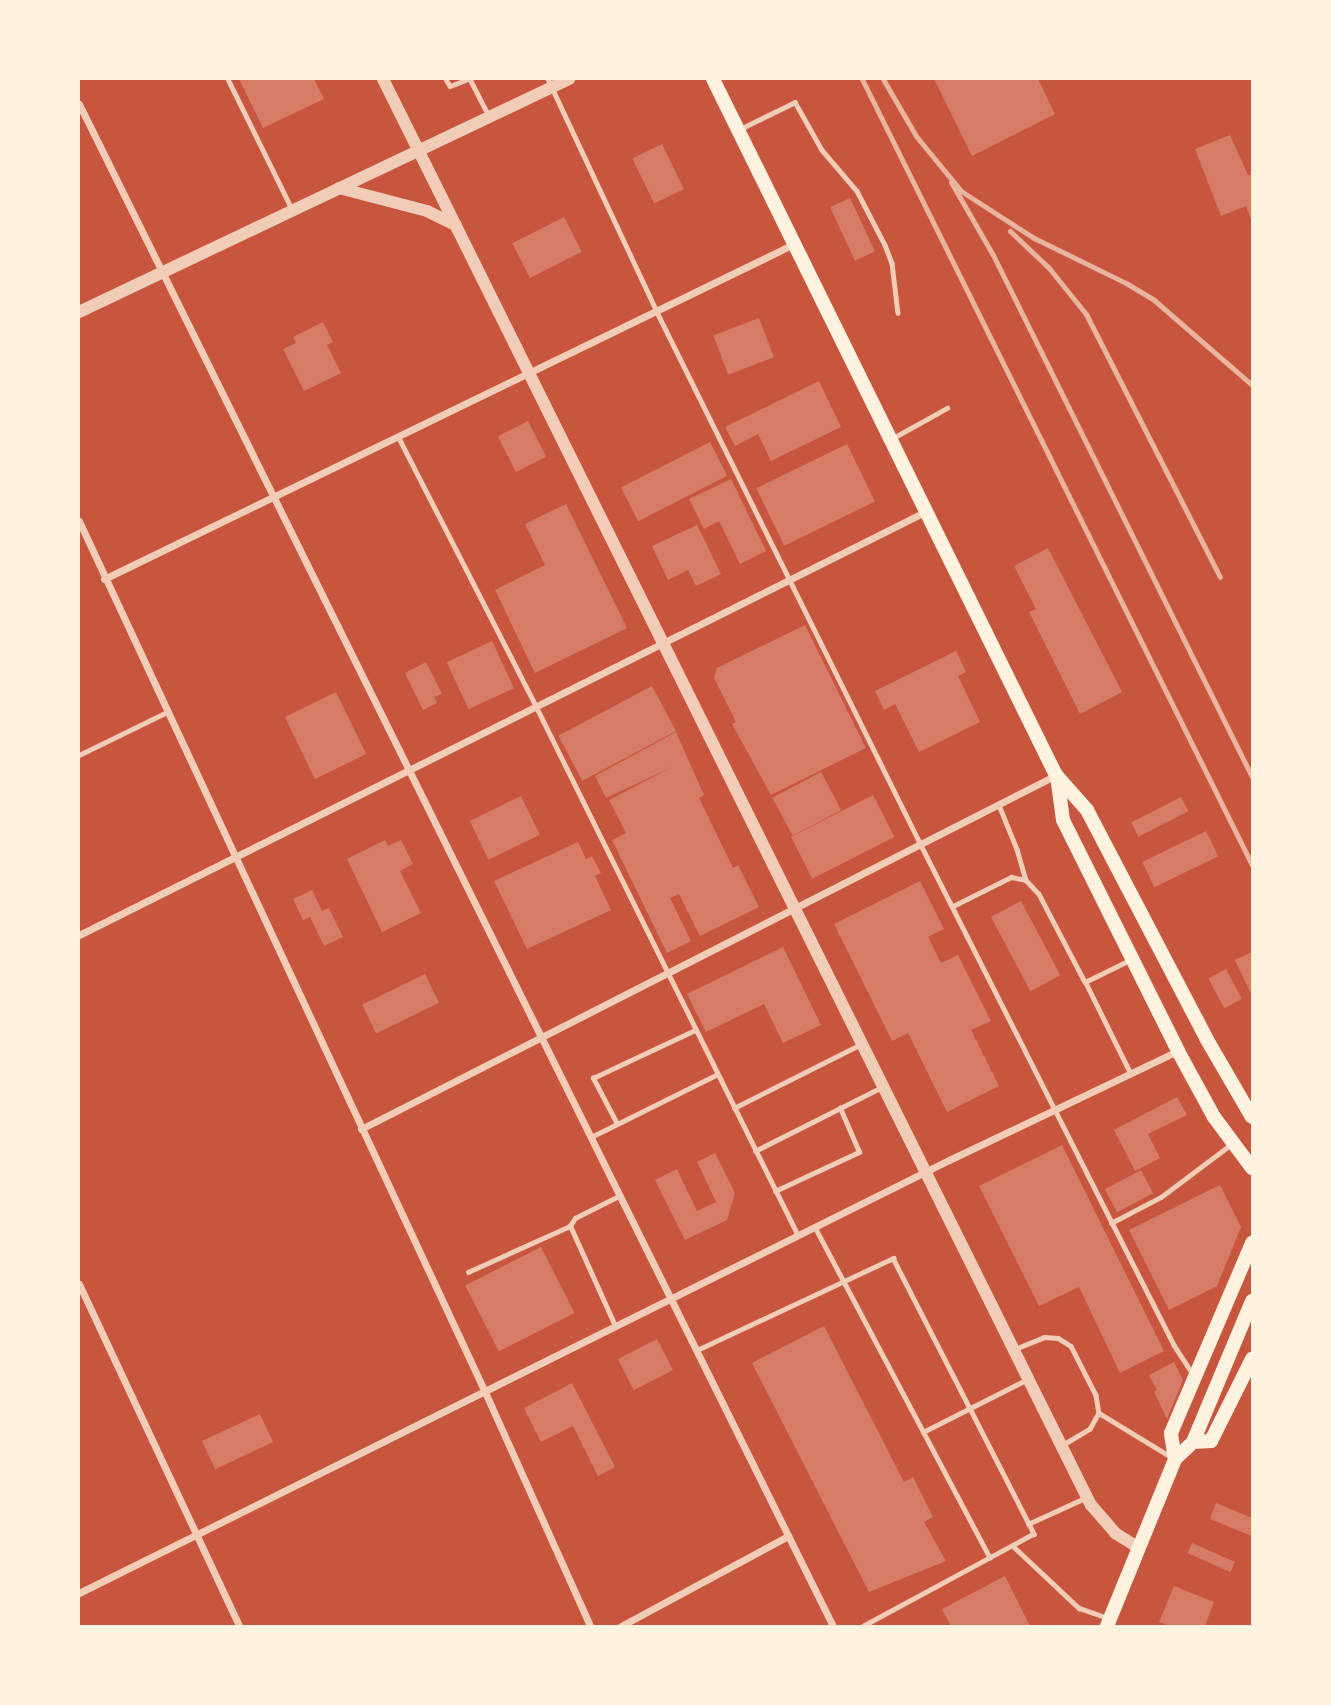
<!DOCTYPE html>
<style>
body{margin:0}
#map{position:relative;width:1331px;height:1705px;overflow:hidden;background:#c8553d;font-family:Spectral,serif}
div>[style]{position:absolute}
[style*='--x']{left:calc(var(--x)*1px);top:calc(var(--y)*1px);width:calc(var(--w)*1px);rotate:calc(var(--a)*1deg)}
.building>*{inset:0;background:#d67c66;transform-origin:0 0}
.service>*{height:4.5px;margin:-2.25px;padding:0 2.25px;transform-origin:2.25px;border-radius:2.25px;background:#f1ccb7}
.minor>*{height:7px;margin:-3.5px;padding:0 3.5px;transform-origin:3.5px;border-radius:3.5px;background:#f1ccb7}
.tertiary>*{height:12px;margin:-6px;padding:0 6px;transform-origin:6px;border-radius:6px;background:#f1ccb7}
.secondary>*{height:14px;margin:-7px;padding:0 7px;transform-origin:7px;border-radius:7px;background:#fff3e0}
.rail>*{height:5px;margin:-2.5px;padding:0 2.5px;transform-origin:2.5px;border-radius:2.5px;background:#e9b49f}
span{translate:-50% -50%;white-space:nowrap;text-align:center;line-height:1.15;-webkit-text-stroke:7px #fff3e0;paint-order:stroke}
.frame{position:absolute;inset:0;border:80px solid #fff3e0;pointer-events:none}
</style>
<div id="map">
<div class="building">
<i style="clip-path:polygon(239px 79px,314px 79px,324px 99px,263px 128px)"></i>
<i style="clip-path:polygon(934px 79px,1038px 79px,1055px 114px,972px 156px)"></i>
<i style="clip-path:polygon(1230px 135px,1248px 175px,1252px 174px,1252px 222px,1246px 206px,1221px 216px,1195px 149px)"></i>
<i style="left:662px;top:144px;width:50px;height:33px;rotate:64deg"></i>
<i style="left:850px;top:198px;width:59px;height:22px;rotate:65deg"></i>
<i style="left:564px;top:217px;width:39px;height:58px;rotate:63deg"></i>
<i style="left:759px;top:318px;width:42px;height:49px;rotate:69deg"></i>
<i style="clip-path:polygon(323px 322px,333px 342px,327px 345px,341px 373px,304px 391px,283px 349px,296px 343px,293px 337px)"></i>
<i style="clip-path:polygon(819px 381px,841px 427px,771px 461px,758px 434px,735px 446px,725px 427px)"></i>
<i style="left:528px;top:421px;width:40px;height:34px;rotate:63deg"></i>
<i style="left:710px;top:442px;width:38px;height:100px;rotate:63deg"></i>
<i style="left:847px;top:444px;width:64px;height:101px;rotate:64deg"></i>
<i style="clip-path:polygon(731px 479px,766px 551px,740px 564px,719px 521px,704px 529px,689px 499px)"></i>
<i style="clip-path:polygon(566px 504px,627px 628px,535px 673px,495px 590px,545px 565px,525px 524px)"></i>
<i style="clip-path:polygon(697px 525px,721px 574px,696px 586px,688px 570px,668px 580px,652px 546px)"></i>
<i style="clip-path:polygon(1048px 548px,1122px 692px,1080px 714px,1029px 612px,1036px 609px,1014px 566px)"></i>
<i style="clip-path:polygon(805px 625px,866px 748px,771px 795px,732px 724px,736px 722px,714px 678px,717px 668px)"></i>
<i style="left:492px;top:641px;width:52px;height:50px;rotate:65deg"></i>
<i style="clip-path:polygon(956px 651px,966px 672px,958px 676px,980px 722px,919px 752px,895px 704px,884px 710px,875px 691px)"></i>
<i style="clip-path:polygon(426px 662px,442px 694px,434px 697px,437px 703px,423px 710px,405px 673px)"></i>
<i style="left:652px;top:686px;width:51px;height:106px;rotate:62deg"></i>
<i style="left:336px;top:692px;width:69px;height:57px;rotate:64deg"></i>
<i style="clip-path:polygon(676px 732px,704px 795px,699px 798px,733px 868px,738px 865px,759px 907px,700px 936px,679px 894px,670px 898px,691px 941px,667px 953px,612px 840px,626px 833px,609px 800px,672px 767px,606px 798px,595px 776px)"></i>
<i style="left:821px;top:772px;width:43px;height:55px;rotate:62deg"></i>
<i style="left:873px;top:795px;width:47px;height:92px;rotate:63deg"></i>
<i style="left:521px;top:796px;width:43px;height:57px;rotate:64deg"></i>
<i style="left:1181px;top:797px;width:16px;height:56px;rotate:63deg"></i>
<i style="left:1206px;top:831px;width:28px;height:71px;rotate:64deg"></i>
<i style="clip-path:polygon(385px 840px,388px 846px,401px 840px,413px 864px,400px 871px,421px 913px,382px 932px,347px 859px)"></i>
<i style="clip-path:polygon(578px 842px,586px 859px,592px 856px,601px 873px,595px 876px,611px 910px,527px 949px,494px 881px)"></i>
<i style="clip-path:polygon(920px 881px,944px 929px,928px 937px,941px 963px,958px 955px,991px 1021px,971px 1030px,999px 1086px,947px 1112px,908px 1033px,892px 1041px,834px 924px)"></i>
<i style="clip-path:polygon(312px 890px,322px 911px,329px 908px,343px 937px,324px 946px,310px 917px,303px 920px,293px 899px)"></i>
<i style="left:1021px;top:901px;width:84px;height:34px;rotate:62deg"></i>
<i style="clip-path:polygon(783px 947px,821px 1025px,783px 1043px,764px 1004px,706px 1032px,687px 994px)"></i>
<i style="clip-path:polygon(1252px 952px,1252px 996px,1235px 960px)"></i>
<i style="left:1226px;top:969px;width:34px;height:20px;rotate:62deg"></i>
<i style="left:425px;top:974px;width:32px;height:70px;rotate:64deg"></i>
<i style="clip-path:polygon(1177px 1097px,1187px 1115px,1148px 1134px,1160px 1158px,1135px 1171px,1114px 1130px)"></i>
<i style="clip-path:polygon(1062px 1145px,1164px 1351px,1120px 1373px,1079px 1287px,1039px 1306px,979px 1186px)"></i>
<i style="clip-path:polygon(715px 1153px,735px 1193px,727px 1220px,685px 1240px,655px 1180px,677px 1169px,697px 1211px,716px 1202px,697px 1162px)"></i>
<i style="left:1141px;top:1170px;width:26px;height:41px;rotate:62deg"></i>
<i style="clip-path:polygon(1220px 1185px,1241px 1227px,1217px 1286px,1169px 1310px,1129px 1230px)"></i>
<i style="left:541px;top:1247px;width:74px;height:85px;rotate:63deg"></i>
<i style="clip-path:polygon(824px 1326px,904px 1482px,913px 1477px,933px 1517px,924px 1522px,946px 1561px,869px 1592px,752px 1363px)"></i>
<i style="left:657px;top:1339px;width:35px;height:44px;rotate:63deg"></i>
<i style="clip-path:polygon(1174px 1362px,1183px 1380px,1167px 1419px,1154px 1392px,1157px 1390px,1149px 1375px)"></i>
<i style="clip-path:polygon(572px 1383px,615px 1467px,598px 1476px,573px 1426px,541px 1442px,524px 1408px)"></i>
<i style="left:260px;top:1414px;width:31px;height:64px;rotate:65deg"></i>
<i style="clip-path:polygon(1216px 1503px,1252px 1518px,1252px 1536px,1210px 1519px)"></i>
<i style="left:1192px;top:1543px;width:47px;height:11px;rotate:24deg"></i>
<i style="clip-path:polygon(1005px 1576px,1030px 1626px,951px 1626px,942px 1609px)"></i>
<i style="clip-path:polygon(1174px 1586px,1214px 1602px,1205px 1626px,1170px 1626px,1159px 1622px)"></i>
</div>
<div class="service">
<i style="--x:228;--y:79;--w:145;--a:63.8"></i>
<i style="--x:446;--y:79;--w:8;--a:60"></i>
<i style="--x:450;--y:86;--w:19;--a:-21"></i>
<i style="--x:470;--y:79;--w:42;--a:62.8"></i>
<i style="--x:548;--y:79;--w:257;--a:64.9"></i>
<i style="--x:657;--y:312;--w:595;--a:63.65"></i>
<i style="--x:921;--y:845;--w:560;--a:63.16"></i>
<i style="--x:1174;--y:1345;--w:35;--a:57"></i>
<i style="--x:740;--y:129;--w:61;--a:-26.1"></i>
<i style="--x:795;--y:102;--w:55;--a:60.6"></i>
<i style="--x:822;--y:150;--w:54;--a:49.5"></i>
<i style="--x:857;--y:191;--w:61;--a:62.6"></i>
<i style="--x:885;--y:245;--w:19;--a:69"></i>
<i style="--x:892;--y:263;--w:50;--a:83.2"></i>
<i style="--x:399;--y:438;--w:303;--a:62.9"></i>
<i style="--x:537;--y:708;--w:588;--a:63.65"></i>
<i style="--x:893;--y:438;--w:62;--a:-29.1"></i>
<i style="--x:79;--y:755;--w:98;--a:-26"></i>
<i style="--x:999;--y:805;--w:48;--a:67.8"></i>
<i style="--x:1017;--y:849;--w:32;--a:74"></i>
<i style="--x:953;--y:906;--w:65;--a:-26.6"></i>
<i style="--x:1011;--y:877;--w:15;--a:11"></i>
<i style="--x:1026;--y:880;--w:19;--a:47"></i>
<i style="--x:1039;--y:894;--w:99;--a:62.4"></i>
<i style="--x:1130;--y:1073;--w:102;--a:-116.3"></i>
<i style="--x:1085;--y:982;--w:50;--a:-26.1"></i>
<i style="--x:734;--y:1108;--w:142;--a:-26.7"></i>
<i style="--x:617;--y:1124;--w:52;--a:-117.6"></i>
<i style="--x:593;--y:1078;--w:113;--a:-25.2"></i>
<i style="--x:591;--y:1137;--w:140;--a:-26.4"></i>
<i style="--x:755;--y:1151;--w:140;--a:-26.7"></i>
<i style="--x:775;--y:1191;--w:93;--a:-24.9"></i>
<i style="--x:859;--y:1152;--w:48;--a:-113.4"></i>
<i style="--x:1111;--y:1223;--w:56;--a:-27.5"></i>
<i style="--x:1161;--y:1197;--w:86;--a:-37"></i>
<i style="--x:815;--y:1227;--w:374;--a:62.1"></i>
<i style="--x:468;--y:1272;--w:112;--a:-24.3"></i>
<i style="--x:615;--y:1326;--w:110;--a:-114.2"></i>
<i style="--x:570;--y:1226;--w:9;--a:-58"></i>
<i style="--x:575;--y:1218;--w:49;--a:-26.6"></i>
<i style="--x:1015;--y:1349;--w:31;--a:-22"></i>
<i style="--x:1044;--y:1337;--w:14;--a:4"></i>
<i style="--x:1058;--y:1338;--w:15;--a:32"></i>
<i style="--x:1071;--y:1346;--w:55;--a:63"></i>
<i style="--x:1096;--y:1395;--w:18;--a:81"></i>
<i style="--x:1099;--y:1413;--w:18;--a:119"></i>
<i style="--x:1090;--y:1429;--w:31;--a:149"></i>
<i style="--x:697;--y:1350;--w:217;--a:-25.1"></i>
<i style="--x:893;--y:1258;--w:310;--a:62.9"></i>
<i style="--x:1034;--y:1534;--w:193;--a:151.6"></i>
<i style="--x:1099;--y:1413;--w:84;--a:31.4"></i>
<i style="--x:923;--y:1432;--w:118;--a:-26.8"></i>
<i style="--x:1028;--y:1524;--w:63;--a:-24.5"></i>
<i style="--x:1013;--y:1546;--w:91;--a:43.2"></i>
<i style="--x:1079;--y:1608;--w:31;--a:19"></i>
</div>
<div class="minor">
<i style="--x:79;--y:104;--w:1699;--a:63.65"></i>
<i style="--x:79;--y:521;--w:961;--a:65.01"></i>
<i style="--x:485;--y:1392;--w:256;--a:65.8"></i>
<i style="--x:104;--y:579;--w:767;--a:-25.9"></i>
<i style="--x:79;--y:935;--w:948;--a:-26.57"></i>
<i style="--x:361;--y:1129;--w:780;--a:-26.99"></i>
<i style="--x:79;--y:1284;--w:378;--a:64.9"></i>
<i style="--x:79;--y:1593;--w:972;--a:-26.46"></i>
<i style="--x:949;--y:1160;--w:254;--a:-25.5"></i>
<i style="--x:621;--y:1626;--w:190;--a:-28.3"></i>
</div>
<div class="tertiary">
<i style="--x:383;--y:79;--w:1592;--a:63.6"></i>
<i style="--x:1091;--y:1505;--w:37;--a:49"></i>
<i style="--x:1115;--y:1533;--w:28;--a:32"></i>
<i style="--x:339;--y:188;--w:91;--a:14.6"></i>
<i style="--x:427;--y:211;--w:32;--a:26"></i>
<i style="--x:79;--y:312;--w:543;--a:-25.43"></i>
</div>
<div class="secondary">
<i style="--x:713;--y:79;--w:776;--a:63.77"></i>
<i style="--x:1056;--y:775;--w:47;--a:48.5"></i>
<i style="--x:1087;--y:810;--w:257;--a:62.4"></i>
<i style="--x:1206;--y:1038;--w:91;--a:59.8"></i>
<i style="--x:1057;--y:776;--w:44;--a:82.2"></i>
<i style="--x:1063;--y:820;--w:258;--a:63.5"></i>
<i style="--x:1178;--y:1051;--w:75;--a:61.4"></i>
<i style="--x:1214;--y:1117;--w:64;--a:53.3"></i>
<i style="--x:1193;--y:1442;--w:18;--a:-3"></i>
<i style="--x:1211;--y:1441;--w:92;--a:-63.4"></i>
<i style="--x:1175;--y:1459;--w:26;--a:-99"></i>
<i style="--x:1171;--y:1433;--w:207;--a:-66.9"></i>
<i style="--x:1107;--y:1626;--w:180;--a:-67.8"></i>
<i style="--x:1175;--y:1459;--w:25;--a:-43"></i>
<i style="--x:1193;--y:1442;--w:153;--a:-67.3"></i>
</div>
<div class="rail">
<i style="--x:862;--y:79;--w:877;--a:63.61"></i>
<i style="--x:883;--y:79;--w:66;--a:59.9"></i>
<i style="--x:916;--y:136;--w:71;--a:50.7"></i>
<i style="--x:961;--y:191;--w:87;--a:32.8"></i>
<i style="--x:1034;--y:238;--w:102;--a:26.1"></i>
<i style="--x:1126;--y:283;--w:33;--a:31"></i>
<i style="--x:1154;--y:300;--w:130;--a:40.9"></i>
<i style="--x:951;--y:182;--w:84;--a:60.1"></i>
<i style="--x:993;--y:255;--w:583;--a:63.61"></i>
<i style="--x:1010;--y:231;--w:54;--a:43.5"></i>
<i style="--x:1049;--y:268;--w:59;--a:51.2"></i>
<i style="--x:1086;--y:314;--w:295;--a:63"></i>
</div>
<div class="frame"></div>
</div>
